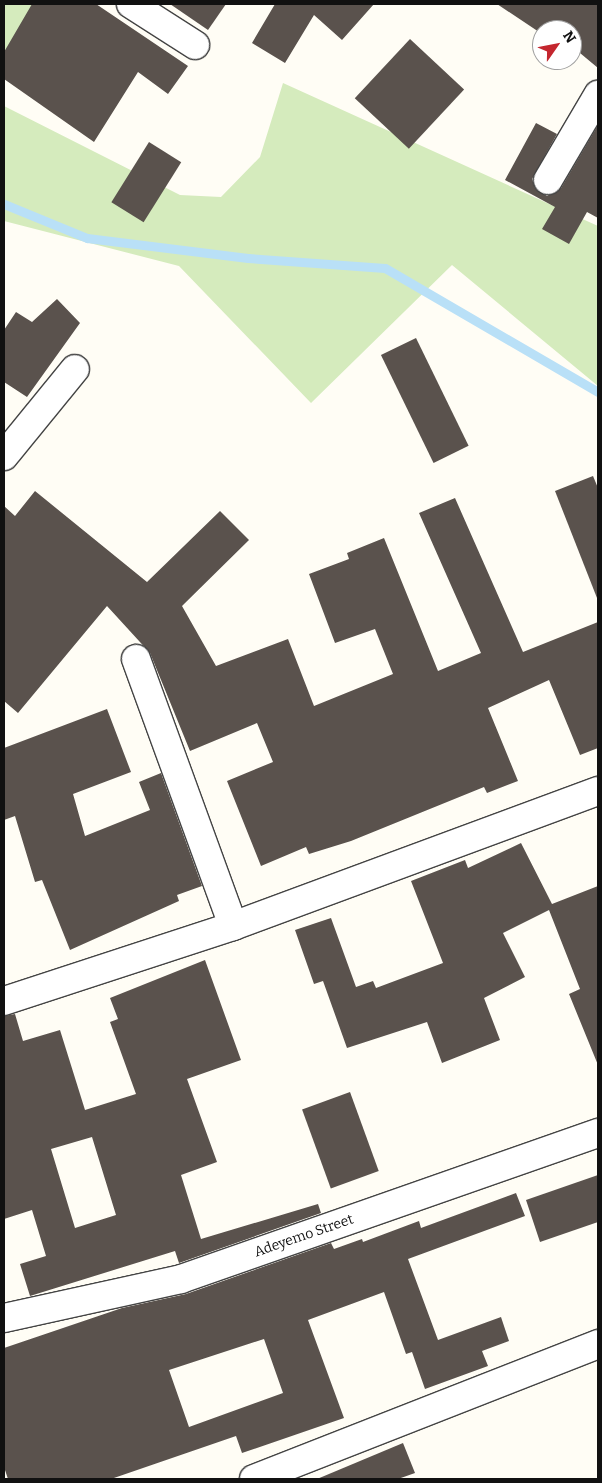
<!DOCTYPE html>
<style>
body{margin:0}
#map{position:relative;width:602px;height:1483px;overflow:hidden;background:#fffdf5;font-family:Bitter,serif}
div>[style]{position:absolute}
[style*='--x']{left:calc(var(--x)*1px);top:calc(var(--y)*1px);width:calc(var(--w)*1px);rotate:calc(var(--a)*1deg)}
.green>*{inset:0;background:#d5ebbd}
.stream>*{height:9px;margin:-4.5px;padding:0 4.5px;transform-origin:4.5px;border-radius:4.5px;background:#b9e0f7}
.building>*{inset:0;background:#5a524d;transform-origin:0 0}
.roads{filter:drop-shadow(1px 0 #444) drop-shadow(-1px 0 #444) drop-shadow(0 1px #444) drop-shadow(0 -1px #444)}
.minor>*{height:28px;margin:-14px;padding:0 14px;transform-origin:14px;border-radius:14px;background:#fff}
span{translate:-50% -50%;white-space:nowrap;text-align:center;line-height:1.15;-webkit-text-stroke:5px #fff;paint-order:stroke}
.street-label{font-size:14px;color:#111}
.frame{position:absolute;inset:0;border:5px solid #111;pointer-events:none}
.north{position:absolute;left:532px;top:20px;width:50px;height:50px;box-sizing:border-box;background:#fff;border:1px solid #a0a0a0;border-radius:50%;rotate:57deg;font-size:14px;font-weight:700;line-height:20px;text-align:center;color:#111}
.north::after{content:'';display:block;margin:auto;width:18px;height:22px;background:#c4262e;clip-path:polygon(50% 0,100% 100%,50% 72%,0 100%)}
</style>
<div id="map">
<div class="green">
<i style="clip-path:polygon(4px 4px,33px 4px,4px 61px)"></i>
<i style="clip-path:polygon(283px 83px,598px 226px,598px 386px,452px 265px,311px 403px,179px 266px,4px 221px,4px 106px,180px 195px,221px 197px,260px 157px)"></i>
</div>
<div class="stream">
<i style="--x:4;--y:204;--w:90;--a:22.3"></i>
<i style="--x:87;--y:238;--w:162;--a:7.1"></i>
<i style="--x:248;--y:258;--w:137;--a:4.2"></i>
<i style="--x:385;--y:268;--w:246;--a:30.2"></i>
</div>
<div class="building">
<i style="clip-path:polygon(32px 4px,96px 4px,188px 66px,168px 94px,138px 72px,94px 142px,4px 79px,4px 52px)"></i>
<i style="clip-path:polygon(170px 4px,226px 4px,208px 30px)"></i>
<i style="clip-path:polygon(275px 4px,374px 4px,342px 40px,314px 15px,285px 63px,252px 43px)"></i>
<i style="clip-path:polygon(497px 4px,598px 4px,598px 68px,580px 53px,577px 58px,572px 54px,572px 30px,542px 30px,542px 34px)"></i>
<i style="left:410px;top:39px;width:74px;height:81px;rotate:43deg"></i>
<i style="clip-path:polygon(536px 123px,557px 134px,532px 179px,535px 188px,547px 196px,561px 188px,598px 125px,598px 218px,587px 212px,569px 244px,542px 229px,555px 207px,505px 180px)"></i>
<i style="left:149px;top:142px;width:38px;height:71px;rotate:32deg"></i>
<i style="clip-path:polygon(57px 299px,80px 323px,27px 397px,4px 382px,4px 330px,16px 312px,32px 322px)"></i>
<i style="left:416px;top:338px;width:120px;height:39px;rotate:64deg"></i>
<i style="clip-path:polygon(593px 476px,598px 488px,597px 598px,555px 491px)"></i>
<i style="clip-path:polygon(35px 491px,147px 582px,220px 511px,249px 540px,182px 606px,216px 666px,288px 639px,314px 706px,393px 674px,375px 629px,335px 643px,309px 574px,349px 559px,347px 553px,384px 538px,438px 671px,481px 653px,419px 513px,455px 498px,523px 652px,598px 622px,598px 748px,580px 755px,549px 680px,488px 708px,518px 781px,487px 793px,484px 787px,351px 841px,309px 854px,306px 847px,261px 866px,227px 781px,273px 762px,257px 723px,190px 751px,150px 653px,107px 606px,18px 713px,4px 701px,4px 506px,15px 516px)"></i>
<i style="clip-path:polygon(107px 709px,131px 772px,73px 794px,85px 836px,150px 810px,139px 782px,161px 773px,202px 886px,177px 895px,179px 901px,70px 950px,42px 880px,35px 882px,15px 816px,4px 820px,4px 748px)"></i>
<i style="clip-path:polygon(521px 843px,552px 904px,598px 886px,598px 1065px,569px 994px,580px 989px,549px 910px,503px 933px,525px 977px,484px 998px,500px 1040px,442px 1063px,427px 1022px,347px 1048px,323px 981px,314px 984px,295px 930px,331px 918px,356px 987px,373px 981px,376px 988px,443px 963px,411px 881px,465px 860px,468px 868px)"></i>
<i style="clip-path:polygon(evenodd,205px 960px,241px 1060px,187px 1079px,217px 1162px,181px 1175px,201px 1239px,318px 1204px,321px 1213px,179px 1263px,175px 1251px,30px 1296px,20px 1264px,46px 1256px,32px 1210px,4px 1219px,4px 1016px,15px 1014px,23px 1041px,60px 1030px,85px 1110px,136px 1094px,110px 1022px,118px 1019px,110px 998px,205px 960px,92px 1137px,116px 1215px,75px 1228px,51px 1149px,92px 1137px)"></i>
<i style="left:350px;top:1092px;width:84px;height:51px;rotate:70deg"></i>
<i style="clip-path:polygon(598px 1175px,598px 1222px,540px 1242px,526px 1200px)"></i>
<i style="clip-path:polygon(evenodd,516px 1193px,525px 1216px,408px 1259px,438px 1340px,501px 1317px,509px 1341px,482px 1351px,488px 1366px,425px 1389px,412px 1352px,406px 1354px,384px 1292px,308px 1320px,344px 1418px,242px 1453px,236px 1436px,111px 1479px,8px 1479px,4px 1467px,4px 1348px,122px 1308px,186px 1294px,331px 1243px,334px 1249px,362px 1239px,363px 1242px,419px 1221px,421px 1228px,516px 1193px,264px 1339px,283px 1393px,189px 1427px,169px 1370px,264px 1339px)"></i>
<i style="clip-path:polygon(403px 1443px,415px 1473px,398px 1479px,317px 1479px)"></i>
</div>
<div class="roads">
<div class="minor">
<i style="--x:131;--y:4;--w:76;--a:32.6"></i>
<i style="--x:548;--y:180;--w:99;--a:-59.5"></i>
<i style="--x:4;--y:456;--w:112;--a:-50.8"></i>
<i style="--x:136;--y:659;--w:284;--a:70"></i>
<i style="--x:4;--y:1001;--w:241;--a:-18.1"></i>
<i style="--x:233;--y:926;--w:389;--a:-20.3"></i>
<i style="--x:4;--y:1318;--w:181;--a:-12.4"></i>
<i style="--x:181;--y:1279;--w:442;--a:-19.3"></i>
<i style="--x:254;--y:1479;--w:370;--a:-21.4"></i>
</div>
</div>
<div class="street-label">
<span style="left:304px;top:1236px;rotate:-19deg">Adeyemo Street</span>
</div>
<div class="frame"></div>
<div class="north">N</div>
</div>
